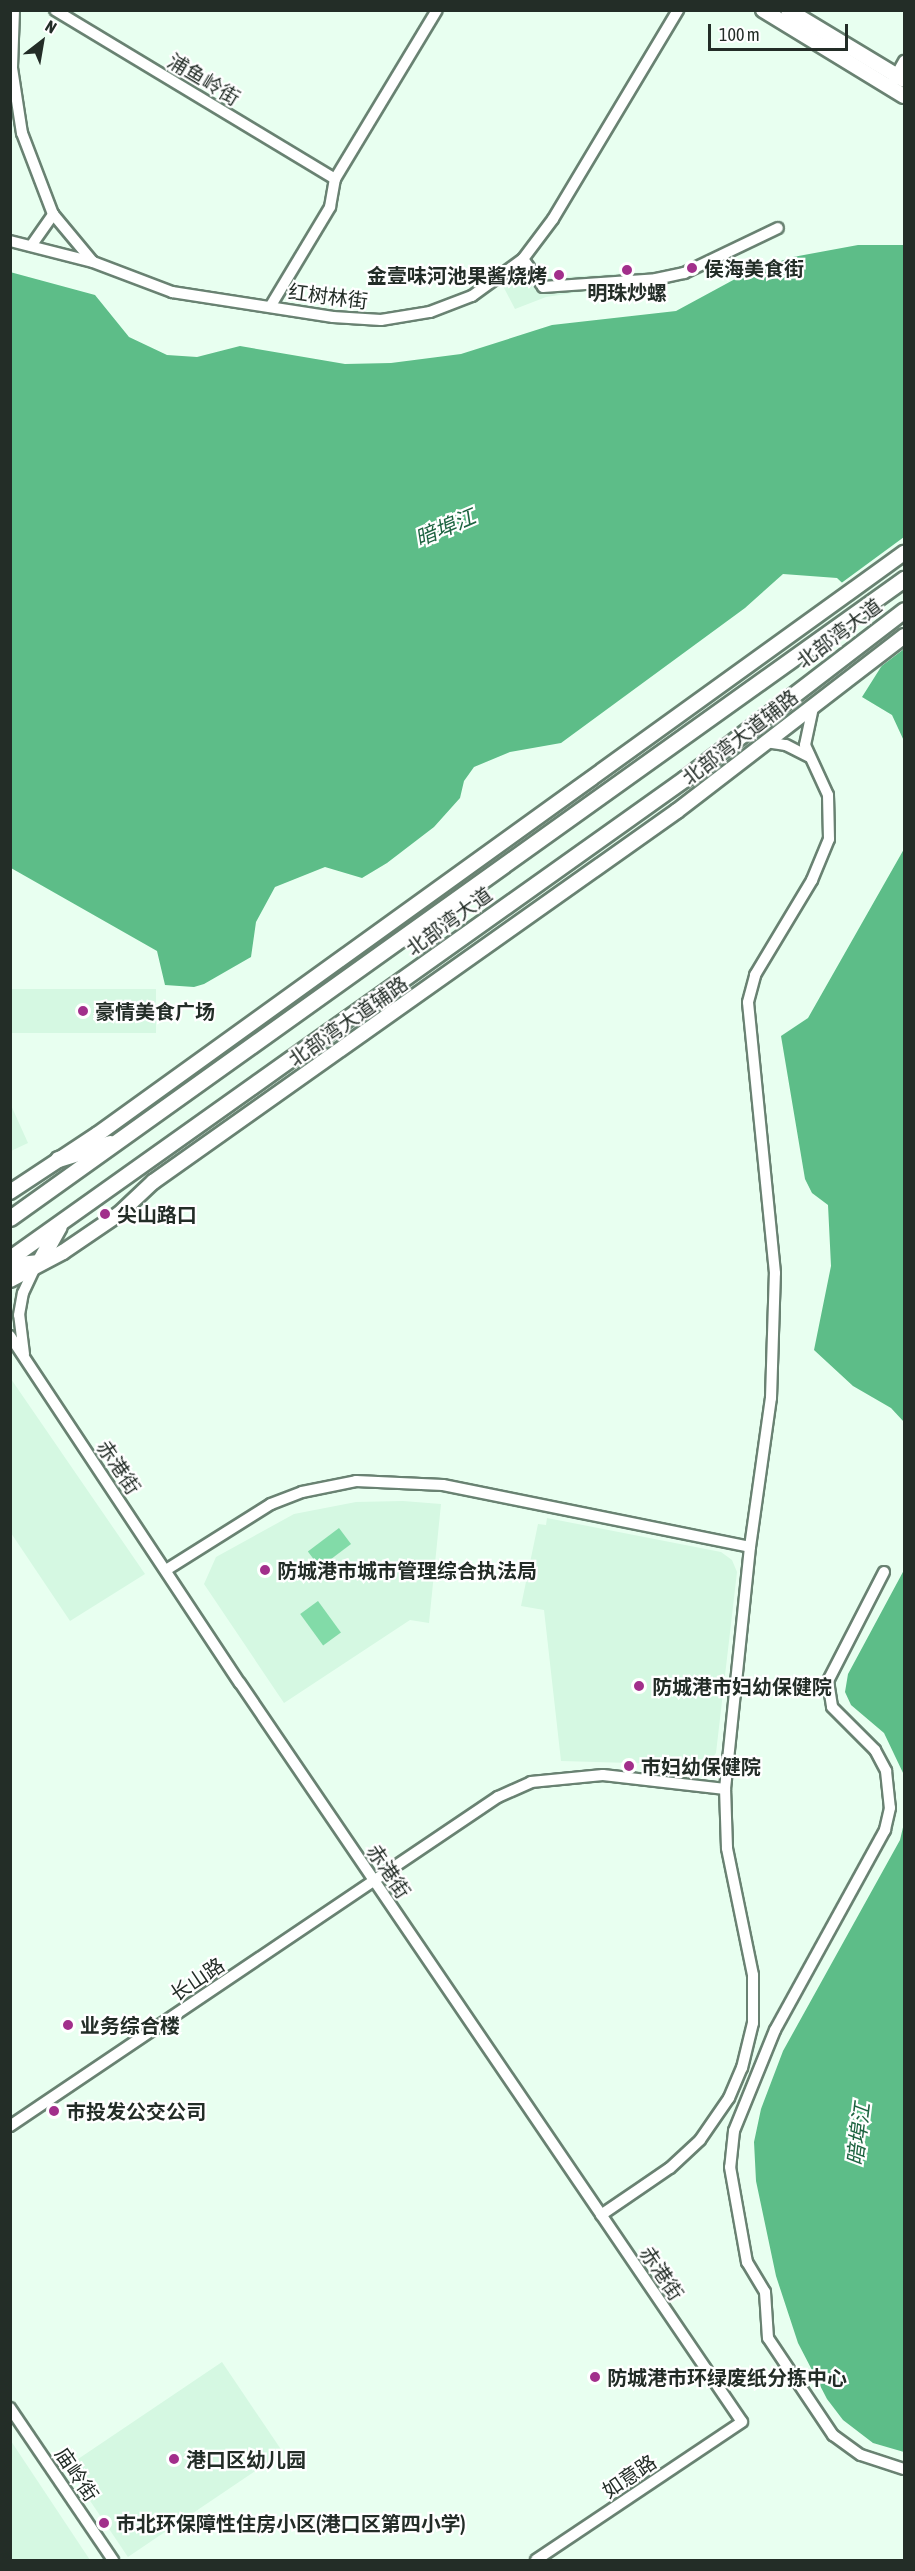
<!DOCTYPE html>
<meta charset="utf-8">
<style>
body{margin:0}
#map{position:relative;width:915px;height:2571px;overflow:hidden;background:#e8fff0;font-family:"Asap Condensed","Noto Sans SC",sans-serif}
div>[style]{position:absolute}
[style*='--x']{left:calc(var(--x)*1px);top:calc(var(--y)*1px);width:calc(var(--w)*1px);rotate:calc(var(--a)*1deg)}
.built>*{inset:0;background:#d5f8e2;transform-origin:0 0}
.green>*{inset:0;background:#82dba8;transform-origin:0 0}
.water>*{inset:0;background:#5dbd88}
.pier>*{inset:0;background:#e8fff0}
.roads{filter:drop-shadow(2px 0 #698272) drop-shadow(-2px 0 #698272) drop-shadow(0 2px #698272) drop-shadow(0 -2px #698272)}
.minor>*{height:10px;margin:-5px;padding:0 5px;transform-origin:5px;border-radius:5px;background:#fff}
.major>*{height:14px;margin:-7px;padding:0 7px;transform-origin:7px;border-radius:7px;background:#fff}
.highway>*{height:15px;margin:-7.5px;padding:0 7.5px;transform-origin:7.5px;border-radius:7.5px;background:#fff}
.dots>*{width:16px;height:16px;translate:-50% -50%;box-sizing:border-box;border:3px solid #fff;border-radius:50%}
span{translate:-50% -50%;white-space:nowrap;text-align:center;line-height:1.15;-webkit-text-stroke:4.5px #fff;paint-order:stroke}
.street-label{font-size:20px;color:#232d27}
.poi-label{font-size:20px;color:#232d27;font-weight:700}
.left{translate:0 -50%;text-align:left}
.right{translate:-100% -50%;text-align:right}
.water-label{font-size:21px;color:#1e6441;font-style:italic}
.frame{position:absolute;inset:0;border:12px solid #232d27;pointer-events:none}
.north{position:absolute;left:12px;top:12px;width:60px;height:60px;-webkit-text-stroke:4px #fff;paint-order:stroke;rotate:31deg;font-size:16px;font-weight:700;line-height:24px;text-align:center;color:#232d27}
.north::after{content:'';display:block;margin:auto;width:21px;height:27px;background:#232d27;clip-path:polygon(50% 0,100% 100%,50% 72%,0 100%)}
.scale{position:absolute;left:708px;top:24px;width:140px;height:27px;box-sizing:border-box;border:3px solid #232d27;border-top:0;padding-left:8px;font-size:18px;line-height:21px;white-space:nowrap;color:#232d27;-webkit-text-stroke:4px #fff;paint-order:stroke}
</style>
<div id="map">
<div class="built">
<i style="clip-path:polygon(536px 267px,545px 278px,682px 270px,684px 277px,655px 286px,613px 287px,546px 297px,515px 309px,503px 286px)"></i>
<i style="left:11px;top:989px;width:145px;height:44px"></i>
<i style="clip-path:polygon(10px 1103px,28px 1143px,11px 1151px,10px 1151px)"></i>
<i style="clip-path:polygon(11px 1379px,145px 1574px,70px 1621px,11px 1533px)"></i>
<i style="clip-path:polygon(403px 1501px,441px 1504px,429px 1623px,410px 1620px,284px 1703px,204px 1584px,216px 1557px,294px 1514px,356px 1502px)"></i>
<i style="clip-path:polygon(547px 1518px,721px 1552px,732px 1560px,737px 1572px,716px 1753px,710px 1761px,701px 1765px,561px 1761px,544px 1610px,521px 1606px,538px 1524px,546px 1525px)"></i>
<i style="left:222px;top:2362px;width:109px;height:187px;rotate:56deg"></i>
<i style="clip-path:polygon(11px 2441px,90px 2560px,11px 2560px)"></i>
</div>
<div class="green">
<i style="left:339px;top:1528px;width:20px;height:39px;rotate:53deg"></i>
<i style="left:318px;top:1601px;width:39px;height:22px;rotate:54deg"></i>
</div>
<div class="water">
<i style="clip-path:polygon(858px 245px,904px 245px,904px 741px,892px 715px,862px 697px,886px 659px,888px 626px,837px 578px,783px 574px,745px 608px,561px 743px,510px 752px,474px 767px,464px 781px,460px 798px,434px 827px,387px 863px,362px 878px,325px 867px,275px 887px,256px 922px,251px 957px,204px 984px,194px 987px,165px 985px,157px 951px,11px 868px,10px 272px,95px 295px,129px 337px,167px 355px,197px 357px,240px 346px,345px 364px,391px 363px,461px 354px,552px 325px,676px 311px,748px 272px,793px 257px)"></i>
<i style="clip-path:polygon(904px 849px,904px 1422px,891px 1408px,853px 1386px,814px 1350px,831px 1266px,828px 1205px,812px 1193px,805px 1179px,781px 1036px,808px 1018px)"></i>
<i style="clip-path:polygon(904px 1570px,904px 1775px,884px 1733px,851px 1705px,845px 1692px,848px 1674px)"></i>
<i style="clip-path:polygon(904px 1823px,904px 2452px,873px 2443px,843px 2420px,827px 2399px,798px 2343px,776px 2276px,756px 2181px,754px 2142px,761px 2109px,783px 2051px,900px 1840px)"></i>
</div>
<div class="pier">
<i style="clip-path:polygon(904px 537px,904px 649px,875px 671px,883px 658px,885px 627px,840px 584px)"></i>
</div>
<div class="roads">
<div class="minor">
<i style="--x:14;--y:10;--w:58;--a:92"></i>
<i style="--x:12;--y:68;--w:66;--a:81.3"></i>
<i style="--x:22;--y:133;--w:87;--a:69.1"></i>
<i style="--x:53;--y:214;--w:62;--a:50.2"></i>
<i style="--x:55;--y:10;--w:327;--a:31.1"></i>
<i style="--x:893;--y:81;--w:23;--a:-61"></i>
<i style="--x:10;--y:241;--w:86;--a:14.2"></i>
<i style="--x:93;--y:262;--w:85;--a:20.8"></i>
<i style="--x:172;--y:292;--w:163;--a:8.8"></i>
<i style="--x:333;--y:317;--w:48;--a:3.6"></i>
<i style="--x:381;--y:320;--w:50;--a:-9.3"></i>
<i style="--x:430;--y:312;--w:45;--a:-20.9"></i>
<i style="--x:472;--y:296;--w:63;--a:-36"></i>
<i style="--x:523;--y:259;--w:50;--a:-53.1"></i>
<i style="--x:553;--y:219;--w:244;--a:-59.1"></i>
<i style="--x:31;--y:246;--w:39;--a:-55"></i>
<i style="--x:523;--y:259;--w:34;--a:54"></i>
<i style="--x:543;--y:287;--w:113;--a:-4"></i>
<i style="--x:656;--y:279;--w:29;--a:-12"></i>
<i style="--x:684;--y:273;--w:104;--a:-25.6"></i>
<i style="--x:270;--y:307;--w:117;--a:-59"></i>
<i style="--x:330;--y:207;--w:28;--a:-80"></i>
<i style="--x:335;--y:179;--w:197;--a:-58.9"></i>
<i style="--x:766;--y:742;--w:20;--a:9"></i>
<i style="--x:786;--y:745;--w:25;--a:27"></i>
<i style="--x:10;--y:1336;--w:416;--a:56.5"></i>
<i style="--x:240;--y:1683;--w:893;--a:55.81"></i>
<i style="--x:742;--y:2422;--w:248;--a:146.2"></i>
<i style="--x:24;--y:1354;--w:39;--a:-97"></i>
<i style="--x:19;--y:1315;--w:22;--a:-80"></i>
<i style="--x:23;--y:1293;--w:31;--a:-65"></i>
<i style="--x:166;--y:1570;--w:124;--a:-32.2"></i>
<i style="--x:271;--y:1504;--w:33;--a:-21"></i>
<i style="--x:302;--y:1492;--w:55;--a:-11.5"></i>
<i style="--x:356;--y:1481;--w:87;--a:2.6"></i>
<i style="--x:443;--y:1485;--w:313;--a:11.4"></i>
<i style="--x:884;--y:1572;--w:123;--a:117.2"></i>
<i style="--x:828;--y:1681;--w:26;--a:81"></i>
<i style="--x:832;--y:1707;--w:61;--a:45"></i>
<i style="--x:875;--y:1750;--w:24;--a:62"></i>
<i style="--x:886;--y:1771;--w:37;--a:84"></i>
<i style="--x:890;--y:1808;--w:23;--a:103"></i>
<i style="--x:885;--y:1830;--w:228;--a:118.8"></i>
<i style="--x:775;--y:2030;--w:109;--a:112.1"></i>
<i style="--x:734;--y:2131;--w:36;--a:96"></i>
<i style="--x:730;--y:2167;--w:97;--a:79.9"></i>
<i style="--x:747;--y:2262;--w:35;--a:59"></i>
<i style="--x:765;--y:2292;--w:46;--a:86.3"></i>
<i style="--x:768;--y:2338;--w:117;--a:56.2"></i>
<i style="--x:833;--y:2435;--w:34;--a:36"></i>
<i style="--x:861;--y:2455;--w:45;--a:18"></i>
<i style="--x:10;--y:2126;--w:589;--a:-33.99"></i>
<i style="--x:498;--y:1797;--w:36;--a:-24"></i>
<i style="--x:531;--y:1782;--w:72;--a:-5.6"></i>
<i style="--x:603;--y:1775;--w:123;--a:6.5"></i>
<i style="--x:601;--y:2215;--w:83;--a:-34.3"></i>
<i style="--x:670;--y:2168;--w:41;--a:-43"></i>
<i style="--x:700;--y:2140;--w:51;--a:-55.4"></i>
<i style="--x:729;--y:2098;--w:33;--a:-67"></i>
<i style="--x:742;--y:2068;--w:46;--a:-76.3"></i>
<i style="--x:753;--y:2023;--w:48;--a:-90"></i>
<i style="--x:753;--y:1975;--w:130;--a:-101.6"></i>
<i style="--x:727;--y:1848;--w:59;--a:-91.9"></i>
<i style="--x:725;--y:1789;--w:243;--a:-84.1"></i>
<i style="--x:750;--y:1547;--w:150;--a:-82"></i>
<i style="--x:771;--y:1398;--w:125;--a:-88.2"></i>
<i style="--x:775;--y:1273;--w:272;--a:-95.7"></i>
<i style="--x:748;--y:1002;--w:28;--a:-75"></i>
<i style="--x:755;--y:975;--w:111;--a:-59"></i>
<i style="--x:812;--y:880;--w:44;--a:-67.5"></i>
<i style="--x:829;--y:839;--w:44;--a:-91.3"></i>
<i style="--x:828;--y:795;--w:55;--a:-114.7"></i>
<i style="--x:805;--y:745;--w:40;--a:-78"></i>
<i style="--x:10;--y:2408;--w:184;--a:55.9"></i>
</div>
<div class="major">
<i style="--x:763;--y:10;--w:165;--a:31.4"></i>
<i style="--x:788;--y:10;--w:135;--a:31.1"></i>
<i style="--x:10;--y:1192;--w:105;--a:-33.4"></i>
<i style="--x:98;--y:1134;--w:994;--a:-35.79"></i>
<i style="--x:10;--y:1280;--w:60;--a:-27.8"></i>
<i style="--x:63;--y:1252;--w:68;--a:-34.2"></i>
<i style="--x:119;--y:1214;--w:47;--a:-43.3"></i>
<i style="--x:153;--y:1182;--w:642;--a:-35.3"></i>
<i style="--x:677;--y:811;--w:287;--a:-37.6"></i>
</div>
<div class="highway">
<i style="--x:58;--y:1159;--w:54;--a:-17.1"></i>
<i style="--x:10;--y:1218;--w:1099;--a:-35.56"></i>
<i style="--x:10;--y:1258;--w:827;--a:-35.4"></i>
<i style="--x:684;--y:779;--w:277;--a:-37.5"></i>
<i style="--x:10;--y:1265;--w:29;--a:-6"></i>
<i style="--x:39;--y:1262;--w:41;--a:-60.9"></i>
</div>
</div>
<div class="dots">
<i style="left:692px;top:268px;background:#a22f8b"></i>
<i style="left:627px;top:270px;background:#a22f8b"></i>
<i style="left:559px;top:275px;background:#a22f8b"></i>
<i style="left:83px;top:1011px;background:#a22f8b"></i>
<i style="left:105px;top:1214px;background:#a22f8b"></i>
<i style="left:265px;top:1570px;background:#a22f8b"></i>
<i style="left:639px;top:1686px;background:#a22f8b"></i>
<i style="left:629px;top:1766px;background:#a22f8b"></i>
<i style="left:68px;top:2025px;background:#a22f8b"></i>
<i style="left:54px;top:2111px;background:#a22f8b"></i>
<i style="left:595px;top:2377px;background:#a22f8b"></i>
<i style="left:174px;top:2459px;background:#a22f8b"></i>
<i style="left:104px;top:2523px;background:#a22f8b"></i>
</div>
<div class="street-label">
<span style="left:204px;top:79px;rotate:31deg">浦鱼岭街</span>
<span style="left:328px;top:296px;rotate:7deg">红树林街</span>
<span style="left:839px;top:633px;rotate:-37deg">北部湾大道</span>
<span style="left:740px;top:737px;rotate:-38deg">北部湾大道辅路</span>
<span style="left:449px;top:921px;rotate:-36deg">北部湾大道</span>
<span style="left:348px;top:1021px;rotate:-35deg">北部湾大道辅路</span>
<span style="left:119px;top:1467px;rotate:56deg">赤港街</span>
<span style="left:389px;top:1871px;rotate:56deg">赤港街</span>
<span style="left:197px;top:1979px;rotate:-34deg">长山路</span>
<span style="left:662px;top:2273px;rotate:56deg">赤港街</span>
<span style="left:77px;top:2474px;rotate:56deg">庙岭街</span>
<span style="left:629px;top:2476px;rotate:-34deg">如意路</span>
</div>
<div class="poi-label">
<span class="left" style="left:704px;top:268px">侯海美食街</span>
<span class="right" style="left:547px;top:275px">金壹味河池果酱烧烤</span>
<span style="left:627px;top:292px">明珠炒螺</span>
<span class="left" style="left:95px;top:1011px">豪情美食广场</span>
<span class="left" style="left:117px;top:1214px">尖山路口</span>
<span class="left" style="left:277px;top:1570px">防城港市城市管理综合执法局</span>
<span class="left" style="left:652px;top:1686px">防城港市妇幼保健院</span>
<span class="left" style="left:641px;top:1766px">巿妇幼保健院</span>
<span class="left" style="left:80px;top:2025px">业务综合楼</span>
<span class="left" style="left:66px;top:2111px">巿投发公交公司</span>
<span class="left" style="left:607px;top:2377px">防城港市环绿废纸分拣中心</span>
<span class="left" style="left:186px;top:2459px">港口区幼儿园</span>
<span class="left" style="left:116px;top:2523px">巿北环保障性住房小区(港口区第四小学)</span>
</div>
<div class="water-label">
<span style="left:445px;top:527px;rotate:-23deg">暗埠江</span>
<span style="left:858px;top:2134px;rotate:-83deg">暗埠江</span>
</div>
<div class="frame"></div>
<div class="north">N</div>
<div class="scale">100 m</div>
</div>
